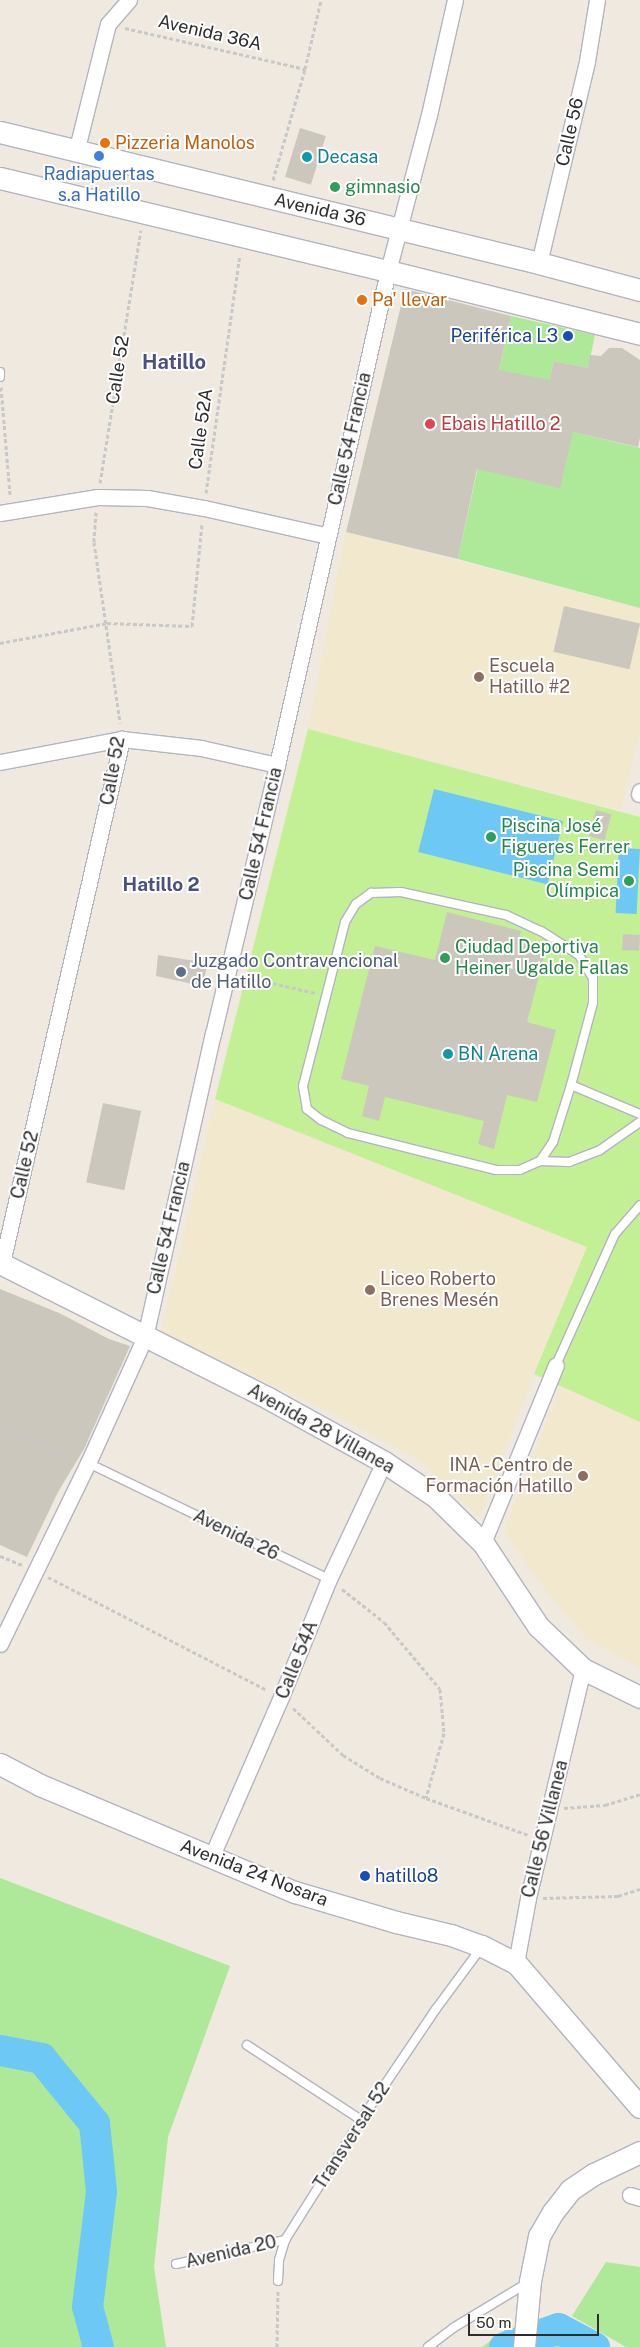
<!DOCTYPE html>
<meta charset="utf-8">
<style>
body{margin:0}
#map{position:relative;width:640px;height:2347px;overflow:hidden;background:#efe9df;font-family:"Public Sans",sans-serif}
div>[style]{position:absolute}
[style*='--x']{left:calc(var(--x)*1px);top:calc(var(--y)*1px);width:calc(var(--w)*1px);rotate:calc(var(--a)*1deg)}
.education>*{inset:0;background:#f1e8ce}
.green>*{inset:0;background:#aee899}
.pitch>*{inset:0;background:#c3f094}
.water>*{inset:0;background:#6dc8f6;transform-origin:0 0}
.river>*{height:31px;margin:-15.5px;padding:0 15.5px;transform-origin:15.5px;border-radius:15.5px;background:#6dc8f6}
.building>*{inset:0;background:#cbc7bd;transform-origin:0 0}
.path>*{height:3px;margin-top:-1.5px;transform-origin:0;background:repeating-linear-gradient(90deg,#c8c8c8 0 4px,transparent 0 6.5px)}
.roads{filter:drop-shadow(1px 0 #b3b4c1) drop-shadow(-1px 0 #b3b4c1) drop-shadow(0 1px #b3b4c1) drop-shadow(0 -1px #b3b4c1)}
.lane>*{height:8px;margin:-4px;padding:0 4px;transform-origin:4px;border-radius:4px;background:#fff}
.street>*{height:15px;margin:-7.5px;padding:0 7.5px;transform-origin:7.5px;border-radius:7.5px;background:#fff}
.secondary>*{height:21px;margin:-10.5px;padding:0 10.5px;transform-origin:10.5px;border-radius:10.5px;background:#fff}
.dots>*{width:14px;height:14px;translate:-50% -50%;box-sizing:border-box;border:2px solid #fff;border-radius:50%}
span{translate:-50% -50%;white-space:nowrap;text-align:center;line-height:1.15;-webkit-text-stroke:4px #fff;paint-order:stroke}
.street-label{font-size:18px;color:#2d2d2d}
.food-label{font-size:18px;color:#c56008}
.left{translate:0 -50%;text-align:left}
.culture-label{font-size:18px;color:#0d838f}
.shop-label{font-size:18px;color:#366cbe}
.leisure-label{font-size:18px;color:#27864d}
.right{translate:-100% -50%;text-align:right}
.transit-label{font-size:18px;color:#164399}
.health-label{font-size:18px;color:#be3a42}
.education-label{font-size:18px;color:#785e54}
.service-label{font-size:18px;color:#4e5e75}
.neighbourhood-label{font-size:19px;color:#4a5081;font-weight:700}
.quarter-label{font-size:20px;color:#4a5081;font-weight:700}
.scale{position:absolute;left:468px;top:2314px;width:131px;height:22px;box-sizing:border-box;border:2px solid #2d2d2d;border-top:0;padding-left:6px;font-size:15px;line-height:18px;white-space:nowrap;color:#2d2d2d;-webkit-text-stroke:4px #fff;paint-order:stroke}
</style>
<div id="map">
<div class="education">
<i style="clip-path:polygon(346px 532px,640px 608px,640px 730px,621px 810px,308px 729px)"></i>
<i style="clip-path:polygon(215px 1099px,587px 1247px,534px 1374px,480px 1518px,417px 1459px,327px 1411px,161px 1333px)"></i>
<i style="clip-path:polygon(560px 1387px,640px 1421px,640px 1668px,587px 1639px,546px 1591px,504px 1531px)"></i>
</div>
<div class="green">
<i style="clip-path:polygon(511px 316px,595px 335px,588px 368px,554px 361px,549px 380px,573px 432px,640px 448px,640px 608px,458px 559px)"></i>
<i style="clip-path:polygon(0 1878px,230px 1966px,168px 2137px,154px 2267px,166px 2347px,0 2347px)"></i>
<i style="clip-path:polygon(606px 2262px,640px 2267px,640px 2347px,626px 2347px,572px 2316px)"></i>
<i style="clip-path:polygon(513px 2324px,510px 2347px,482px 2347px)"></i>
<i style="clip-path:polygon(548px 2340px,567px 2340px,581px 2347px,547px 2347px)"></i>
</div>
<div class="pitch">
<i style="clip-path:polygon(308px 729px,640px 817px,640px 1422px,534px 1374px,587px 1247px,215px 1099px)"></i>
</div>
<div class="water">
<i style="left:434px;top:789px;width:133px;height:65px;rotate:14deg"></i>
<i style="left:619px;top:848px;width:21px;height:65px;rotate:3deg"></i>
</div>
<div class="river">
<i style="--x:0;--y:2050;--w:42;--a:11"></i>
<i style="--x:41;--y:2058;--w:84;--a:50.8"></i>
<i style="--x:94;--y:2123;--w:68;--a:84.1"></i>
<i style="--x:101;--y:2191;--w:116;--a:96.9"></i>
<i style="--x:87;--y:2306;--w:42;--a:75"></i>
<i style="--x:504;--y:2347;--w:57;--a:-19.4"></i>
<i style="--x:558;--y:2328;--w:41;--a:27.8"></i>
</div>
<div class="building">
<i style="left:300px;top:128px;width:27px;height:51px;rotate:17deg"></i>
<i style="clip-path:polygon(405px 289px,511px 316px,499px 370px,549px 380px,554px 361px,588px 368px,590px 355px,601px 356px,609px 348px,622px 348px,640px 360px,640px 438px,638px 447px,573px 432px,560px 488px,477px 469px,458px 559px,346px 532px)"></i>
<i style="left:564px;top:606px;width:78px;height:47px;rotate:13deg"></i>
<i style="left:596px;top:810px;width:16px;height:27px;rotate:15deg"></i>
<i style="clip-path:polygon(447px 912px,521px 931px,518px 942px,546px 949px,527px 1022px,556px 1030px,537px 1102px,507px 1095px,494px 1149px,478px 1144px,484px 1121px,385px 1097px,379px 1121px,362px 1116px,369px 1086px,341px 1079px,375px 946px,435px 960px)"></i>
<i style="left:623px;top:934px;width:17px;height:16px;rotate:3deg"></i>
<i style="clip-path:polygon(158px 955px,208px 963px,202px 986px,156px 976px)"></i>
<i style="left:103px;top:1103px;width:39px;height:81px;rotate:12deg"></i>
<i style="clip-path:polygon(0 1289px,59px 1313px,109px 1339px,130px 1346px,84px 1449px,58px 1492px,27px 1557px,0 1545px)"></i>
</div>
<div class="path">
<i style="--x:125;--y:28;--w:185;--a:12.8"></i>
<i style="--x:273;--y:180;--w:116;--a:-73.9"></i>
<i style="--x:305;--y:69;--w:71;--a:-76.9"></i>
<i style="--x:1;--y:387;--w:108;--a:85.2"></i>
<i style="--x:100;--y:483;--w:256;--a:-80.8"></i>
<i style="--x:206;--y:493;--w:241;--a:-81.9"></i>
<i style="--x:96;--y:512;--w:30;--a:94"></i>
<i style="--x:94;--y:542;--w:183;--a:81.8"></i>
<i style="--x:0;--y:643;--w:109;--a:-10.6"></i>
<i style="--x:107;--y:623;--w:85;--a:2"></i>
<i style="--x:192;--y:626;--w:102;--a:-84.4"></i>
<i style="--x:241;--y:976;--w:77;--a:12.8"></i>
<i style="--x:0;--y:1427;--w:79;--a:22.3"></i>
<i style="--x:0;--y:1556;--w:24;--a:22"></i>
<i style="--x:48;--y:1577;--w:246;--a:27.3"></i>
<i style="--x:342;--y:1589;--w:53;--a:38.2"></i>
<i style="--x:384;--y:1622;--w:87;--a:50.1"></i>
<i style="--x:440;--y:1689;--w:44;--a:84.8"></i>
<i style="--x:444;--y:1733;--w:67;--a:105.5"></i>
<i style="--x:293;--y:1708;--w:69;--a:43.2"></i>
<i style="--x:343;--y:1755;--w:44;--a:31.9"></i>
<i style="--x:380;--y:1778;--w:50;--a:23.5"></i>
<i style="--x:426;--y:1798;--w:109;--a:19.9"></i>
<i style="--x:564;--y:1808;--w:41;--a:-4.2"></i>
<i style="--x:605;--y:1805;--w:37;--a:-17"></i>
<i style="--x:543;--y:1898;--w:75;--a:-1.5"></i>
<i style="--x:618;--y:1896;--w:23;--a:-18"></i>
<i style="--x:277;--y:2347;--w:56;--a:-89"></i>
</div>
<div class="roads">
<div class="lane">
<i style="--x:0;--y:372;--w:5;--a:90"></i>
<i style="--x:401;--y:892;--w:107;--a:12.4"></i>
<i style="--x:506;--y:915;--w:38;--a:25"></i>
<i style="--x:541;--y:931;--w:45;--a:32.3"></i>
<i style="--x:579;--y:955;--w:27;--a:59"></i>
<i style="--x:593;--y:978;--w:25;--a:90"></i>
<i style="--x:593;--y:1003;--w:85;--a:105"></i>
<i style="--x:571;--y:1085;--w:60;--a:107.5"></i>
<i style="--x:553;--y:1142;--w:23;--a:124"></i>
<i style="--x:540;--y:1161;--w:22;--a:156"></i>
<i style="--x:520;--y:1170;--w:24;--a:180"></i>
<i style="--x:496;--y:1170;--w:153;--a:-166"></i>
<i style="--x:348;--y:1133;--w:30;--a:-154"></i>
<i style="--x:321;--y:1120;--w:18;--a:-142"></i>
<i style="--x:307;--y:1109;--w:23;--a:-100"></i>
<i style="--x:303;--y:1086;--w:169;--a:-75.6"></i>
<i style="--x:345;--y:922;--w:21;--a:-59"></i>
<i style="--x:356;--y:904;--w:19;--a:-36"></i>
<i style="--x:371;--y:893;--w:30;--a:-2"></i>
<i style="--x:571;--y:1085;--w:75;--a:22.8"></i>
<i style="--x:540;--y:1161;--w:29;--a:2"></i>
<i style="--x:569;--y:1162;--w:33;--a:-21"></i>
<i style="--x:600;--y:1150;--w:49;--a:-35"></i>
<i style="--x:556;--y:1365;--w:144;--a:-65.8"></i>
<i style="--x:615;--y:1234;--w:38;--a:-49"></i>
<i style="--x:88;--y:1463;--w:267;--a:25.7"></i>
<i style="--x:247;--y:2045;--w:136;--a:33.3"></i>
<i style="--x:176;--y:2264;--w:112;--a:-12.4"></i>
<i style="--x:278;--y:2281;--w:21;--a:-87"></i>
<i style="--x:279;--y:2260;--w:21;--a:-73"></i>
<i style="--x:285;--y:2240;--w:142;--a:-57.7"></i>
<i style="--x:361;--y:2120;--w:134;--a:-56"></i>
<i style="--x:436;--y:2009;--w:76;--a:-53.6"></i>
<i style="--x:428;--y:2347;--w:31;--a:-37"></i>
<i style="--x:453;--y:2328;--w:87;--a:-31.3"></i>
</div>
<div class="street">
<i style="--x:76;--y:152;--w:132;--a:-76"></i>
<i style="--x:108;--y:24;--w:32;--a:-49"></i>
<i style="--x:539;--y:263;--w:208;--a:-76.6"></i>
<i style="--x:587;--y:61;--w:62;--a:-80.7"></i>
<i style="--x:0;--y:513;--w:99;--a:-9.3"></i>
<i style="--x:98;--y:497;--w:49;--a:1.2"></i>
<i style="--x:147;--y:498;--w:58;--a:10"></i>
<i style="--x:204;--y:508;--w:127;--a:12.7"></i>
<i style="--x:0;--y:762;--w:124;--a:-10.7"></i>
<i style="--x:122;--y:739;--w:80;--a:6.5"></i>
<i style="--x:201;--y:748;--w:78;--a:12.6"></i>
<i style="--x:639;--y:794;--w:3;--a:-72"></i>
<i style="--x:2;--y:1263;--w:538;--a:-77.1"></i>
<i style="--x:483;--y:1543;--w:192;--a:-67.7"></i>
<i style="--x:0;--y:1644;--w:201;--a:-64.1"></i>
<i style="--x:88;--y:1463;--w:138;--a:-65.7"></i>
<i style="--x:145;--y:1337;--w:311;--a:-77.4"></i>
<i style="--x:213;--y:1034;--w:277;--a:-76.6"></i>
<i style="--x:277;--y:765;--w:506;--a:-77.34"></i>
<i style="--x:388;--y:271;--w:161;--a:-75.3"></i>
<i style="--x:429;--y:115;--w:118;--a:-77.3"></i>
<i style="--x:211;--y:1858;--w:176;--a:-66.5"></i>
<i style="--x:281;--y:1697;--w:127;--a:-67.9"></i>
<i style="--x:329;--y:1579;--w:129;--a:-64.8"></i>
<i style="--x:516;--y:1963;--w:66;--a:-79.5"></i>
<i style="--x:528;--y:1898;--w:236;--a:-76.5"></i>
<i style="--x:630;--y:2195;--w:10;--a:17"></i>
</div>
<div class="secondary">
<i style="--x:0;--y:132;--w:555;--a:13.66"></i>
<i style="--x:539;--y:263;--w:105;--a:15"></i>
<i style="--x:0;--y:178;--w:399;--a:13.5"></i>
<i style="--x:388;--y:271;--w:260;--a:14"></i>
<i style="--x:0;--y:1263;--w:300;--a:26.7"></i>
<i style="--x:268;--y:1398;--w:132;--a:28.9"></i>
<i style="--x:384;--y:1462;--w:63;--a:33.9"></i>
<i style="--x:436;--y:1497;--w:66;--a:44.4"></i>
<i style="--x:483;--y:1543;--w:100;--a:56.5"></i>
<i style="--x:538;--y:1626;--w:62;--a:43.7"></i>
<i style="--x:583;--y:1669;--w:64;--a:26.2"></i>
<i style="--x:0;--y:1764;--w:45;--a:27.7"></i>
<i style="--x:40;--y:1785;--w:277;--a:22.8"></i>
<i style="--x:295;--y:1892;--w:105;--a:16.5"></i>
<i style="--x:396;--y:1922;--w:57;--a:13.3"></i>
<i style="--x:451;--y:1935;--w:33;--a:20"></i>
<i style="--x:482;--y:1946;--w:38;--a:27"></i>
<i style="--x:516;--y:1963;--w:190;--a:49.3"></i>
<i style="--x:524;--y:2347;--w:66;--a:-84.8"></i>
<i style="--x:530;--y:2281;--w:46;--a:-78.7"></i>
<i style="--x:539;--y:2236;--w:28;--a:-60"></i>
<i style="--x:553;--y:2212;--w:28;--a:-52"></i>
<i style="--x:570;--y:2190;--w:29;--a:-34"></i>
<i style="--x:594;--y:2174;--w:51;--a:-25.6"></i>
</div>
</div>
<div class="dots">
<i style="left:105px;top:143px;background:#e8710a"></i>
<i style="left:99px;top:156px;background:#3f7fe0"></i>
<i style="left:307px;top:157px;background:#0f9aa8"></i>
<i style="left:335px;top:187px;background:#2e9e5b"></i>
<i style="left:362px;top:300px;background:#e8710a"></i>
<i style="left:568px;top:336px;background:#1a4fb4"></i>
<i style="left:430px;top:424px;background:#e0444e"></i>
<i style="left:479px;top:677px;background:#8d6e63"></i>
<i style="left:491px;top:837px;background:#2e9e5b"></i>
<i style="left:629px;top:881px;background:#2e9e5b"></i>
<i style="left:445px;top:958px;background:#2e9e5b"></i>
<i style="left:181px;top:972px;background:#5c6f8a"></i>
<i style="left:448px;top:1054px;background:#0f9aa8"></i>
<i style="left:370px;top:1290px;background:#8d6e63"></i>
<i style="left:583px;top:1476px;background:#8d6e63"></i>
<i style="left:365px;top:1876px;background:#1a4fb4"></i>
</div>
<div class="street-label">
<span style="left:210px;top:33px;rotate:13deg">Avenida 36A</span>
<span style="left:570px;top:132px;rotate:-77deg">Calle 56</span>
<span style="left:320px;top:210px;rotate:13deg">Avenida 36</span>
<span style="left:118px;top:370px;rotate:-81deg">Calle 52</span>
<span style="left:201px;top:429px;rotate:-82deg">Calle 52A</span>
<span style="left:350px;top:439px;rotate:-77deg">Calle 54 Francia</span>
<span style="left:113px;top:771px;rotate:-80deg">Calle 52</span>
<span style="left:261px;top:834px;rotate:-77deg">Calle 54 Francia</span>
<span style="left:25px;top:1165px;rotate:-77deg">Calle 52</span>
<span style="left:169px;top:1228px;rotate:-77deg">Calle 54 Francia</span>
<span style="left:321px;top:1429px;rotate:29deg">Avenida 28 Villanea</span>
<span style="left:236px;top:1535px;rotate:26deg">Avenida 26</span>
<span style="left:297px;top:1660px;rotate:-68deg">Calle 54A</span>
<span style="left:545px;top:1829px;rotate:-76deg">Calle 56 Villanea</span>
<span style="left:254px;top:1873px;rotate:21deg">Avenida 24 Nosara</span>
<span style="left:352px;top:2136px;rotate:-57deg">Transversal 52</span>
<span style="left:231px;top:2252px;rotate:-13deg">Avenida 20</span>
</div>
<div class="food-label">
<span class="left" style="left:115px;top:143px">Pizzeria Manolos</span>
<span class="left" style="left:372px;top:300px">Pa' llevar</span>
</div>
<div class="culture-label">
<span class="left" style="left:317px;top:157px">Decasa</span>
<span class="left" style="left:458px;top:1054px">BN Arena</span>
</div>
<div class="shop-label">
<span style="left:99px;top:185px">Radiapuertas<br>s.a Hatillo</span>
</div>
<div class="leisure-label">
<span class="left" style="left:345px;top:187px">gimnasio</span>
<span class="left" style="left:501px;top:837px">Piscina José<br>Figueres Ferrer</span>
<span class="right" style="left:619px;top:881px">Piscina Semi<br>Olímpica</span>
<span class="left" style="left:455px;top:958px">Ciudad Deportiva<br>Heiner Ugalde Fallas</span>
</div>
<div class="transit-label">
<span class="right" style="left:558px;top:336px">Periférica L3</span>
<span class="left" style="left:375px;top:1876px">hatillo8</span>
</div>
<div class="health-label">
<span class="left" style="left:441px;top:424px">Ebais Hatillo 2</span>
</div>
<div class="education-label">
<span class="left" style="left:489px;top:677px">Escuela<br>Hatillo #2</span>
<span class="left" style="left:380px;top:1290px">Liceo Roberto<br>Brenes Mesén</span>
<span class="right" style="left:573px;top:1476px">INA - Centro de<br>Formación Hatillo</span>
</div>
<div class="service-label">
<span class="left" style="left:191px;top:972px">Juzgado Contravencional<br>de Hatillo</span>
</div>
<div class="neighbourhood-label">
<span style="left:161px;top:885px">Hatillo 2</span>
</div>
<div class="quarter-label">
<span style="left:174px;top:362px">Hatillo</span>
</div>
<div class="scale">50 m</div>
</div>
